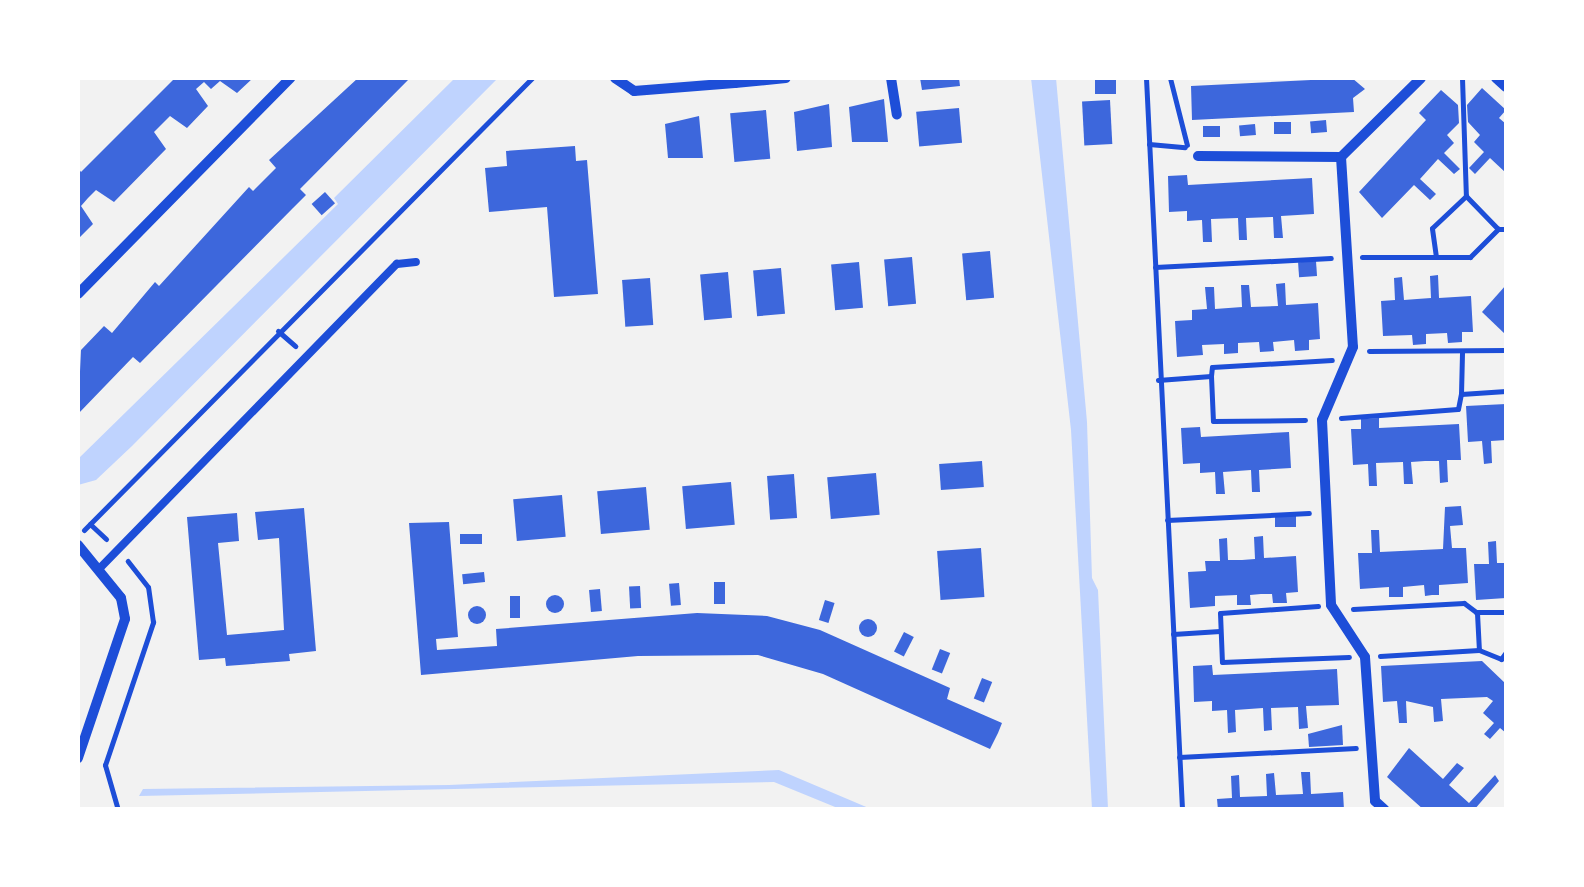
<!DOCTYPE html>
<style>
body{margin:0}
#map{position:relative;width:1584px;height:887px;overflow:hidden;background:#f2f2f2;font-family:Inter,sans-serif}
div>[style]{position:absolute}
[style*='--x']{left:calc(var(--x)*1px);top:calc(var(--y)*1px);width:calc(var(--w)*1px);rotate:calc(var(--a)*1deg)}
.water>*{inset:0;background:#bfd3fe}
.building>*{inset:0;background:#3d67dc;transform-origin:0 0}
.round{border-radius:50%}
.path>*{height:5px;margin:-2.5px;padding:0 2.5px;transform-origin:2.5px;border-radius:2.5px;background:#1d4ed8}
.service>*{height:8px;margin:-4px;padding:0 4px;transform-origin:4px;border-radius:4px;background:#1d4ed8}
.minor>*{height:10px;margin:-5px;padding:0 5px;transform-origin:5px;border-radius:5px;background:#1d4ed8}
span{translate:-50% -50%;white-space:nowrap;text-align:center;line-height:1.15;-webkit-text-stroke:9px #fff;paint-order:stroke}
.frame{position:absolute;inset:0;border:80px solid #fff;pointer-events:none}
</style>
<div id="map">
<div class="water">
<i style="clip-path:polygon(455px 78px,498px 78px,132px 446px,96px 480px,78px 485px,78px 459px,338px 204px,334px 198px)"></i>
<i style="clip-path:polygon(1031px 78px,1056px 78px,1087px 422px,1092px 578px,1098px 590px,1108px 809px,1092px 809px,1071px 430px)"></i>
<i style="clip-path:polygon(779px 770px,871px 809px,840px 809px,774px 782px,139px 796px,143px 789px,449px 785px)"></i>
</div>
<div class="building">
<i style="clip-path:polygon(175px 78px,253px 78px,237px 93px,220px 81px,211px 89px,204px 82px,196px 89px,208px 106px,187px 128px,170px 116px,154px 132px,166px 149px,114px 202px,96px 190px,88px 198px,81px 206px,93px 224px,78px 239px,78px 168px,81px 172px)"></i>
<i style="clip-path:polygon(358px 78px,410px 78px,300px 189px,306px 195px,293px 208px,140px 363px,133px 357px,78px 414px,81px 350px,104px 326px,112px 333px,155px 282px,159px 286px,249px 187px,253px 191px,276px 168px,269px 160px)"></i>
<i style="clip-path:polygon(920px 78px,959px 78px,960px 86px,922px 90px)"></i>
<i style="left:1095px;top:78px;width:21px;height:16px"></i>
<i style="clip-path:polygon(1352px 78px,1365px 89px,1353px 98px,1354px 112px,1192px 120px,1191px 86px)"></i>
<i style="clip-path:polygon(1482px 88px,1506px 110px,1499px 118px,1506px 124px,1506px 173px,1490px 158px,1475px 174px,1469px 168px,1484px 152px,1474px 142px,1480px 135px,1468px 122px,1467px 105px)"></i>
<i style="clip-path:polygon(1441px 90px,1458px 105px,1459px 123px,1447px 135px,1454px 143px,1444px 153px,1460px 169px,1454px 174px,1438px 159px,1420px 179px,1436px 194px,1430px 200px,1414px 185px,1382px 218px,1359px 192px,1426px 120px,1419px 113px)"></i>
<i style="clip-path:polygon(884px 99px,888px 142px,852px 142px,849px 107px)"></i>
<i style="left:1110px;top:100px;width:44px;height:28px;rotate:87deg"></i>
<i style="clip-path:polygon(829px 104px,832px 147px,797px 151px,794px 112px)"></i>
<i style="left:959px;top:108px;width:35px;height:43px;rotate:85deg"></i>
<i style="left:766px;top:110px;width:49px;height:36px;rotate:85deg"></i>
<i style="clip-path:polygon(699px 116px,703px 158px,668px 158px,665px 124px)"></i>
<i style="left:1326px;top:120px;width:12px;height:16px;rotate:85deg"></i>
<i style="left:1291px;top:122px;width:12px;height:17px;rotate:90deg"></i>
<i style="left:1255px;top:124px;width:11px;height:16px;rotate:85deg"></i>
<i style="left:1220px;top:126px;width:11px;height:17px;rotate:90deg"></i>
<i style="clip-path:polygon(575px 146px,576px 161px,587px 160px,598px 294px,554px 297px,547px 207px,489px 212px,485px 168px,507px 166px,506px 151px)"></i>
<i style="clip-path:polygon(1187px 175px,1188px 185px,1312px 178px,1314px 214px,1281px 216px,1283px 238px,1274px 238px,1273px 217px,1246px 218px,1247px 240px,1239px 240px,1238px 218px,1211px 219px,1212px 242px,1203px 242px,1202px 220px,1187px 221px,1187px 211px,1169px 212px,1168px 176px)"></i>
<i style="left:325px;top:192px;width:15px;height:18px;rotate:48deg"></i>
<i style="left:990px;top:251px;width:47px;height:28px;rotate:85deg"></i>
<i style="left:912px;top:257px;width:47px;height:28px;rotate:85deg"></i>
<i style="left:1316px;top:261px;width:15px;height:18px;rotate:86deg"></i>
<i style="left:859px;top:262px;width:46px;height:28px;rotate:85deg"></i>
<i style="left:781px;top:268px;width:46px;height:28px;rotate:85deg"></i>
<i style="left:728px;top:272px;width:46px;height:28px;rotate:85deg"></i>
<i style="clip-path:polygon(1438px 275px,1439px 298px,1471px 296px,1473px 332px,1462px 332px,1462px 342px,1448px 343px,1447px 333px,1426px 334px,1426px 344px,1413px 345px,1412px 335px,1383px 336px,1381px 301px,1395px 300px,1394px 278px,1402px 277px,1404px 300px,1417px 299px,1431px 298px,1430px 276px)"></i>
<i style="left:650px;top:278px;width:47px;height:28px;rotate:86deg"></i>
<i style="clip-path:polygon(1285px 283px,1286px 305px,1318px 303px,1320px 339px,1309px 340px,1309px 350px,1295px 351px,1294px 340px,1273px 342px,1274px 351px,1260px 352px,1259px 342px,1238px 343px,1238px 353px,1224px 354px,1224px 344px,1202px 345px,1203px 355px,1177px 357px,1175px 321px,1192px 320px,1192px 310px,1207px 309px,1205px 287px,1214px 287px,1215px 309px,1242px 307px,1241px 285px,1249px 285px,1251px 307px,1278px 306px,1276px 284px)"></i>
<i style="clip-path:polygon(1506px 285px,1506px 335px,1482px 312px)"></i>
<i style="clip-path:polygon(1506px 404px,1506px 440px,1491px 441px,1492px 463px,1484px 464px,1482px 441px,1468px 442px,1466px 406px)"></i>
<i style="clip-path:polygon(1379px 418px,1379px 428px,1459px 424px,1461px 460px,1447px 460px,1448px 482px,1440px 483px,1439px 461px,1425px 461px,1411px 462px,1413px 484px,1404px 484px,1403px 462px,1376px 463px,1377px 486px,1369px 486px,1368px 464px,1353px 465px,1351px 429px,1361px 429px,1361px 419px)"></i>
<i style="clip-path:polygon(1200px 427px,1201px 437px,1289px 432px,1291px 468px,1259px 470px,1260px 492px,1252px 492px,1251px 470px,1223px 472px,1225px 494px,1216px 494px,1215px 472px,1200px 473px,1200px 463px,1183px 464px,1181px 428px)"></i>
<i style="left:982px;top:461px;width:26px;height:43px;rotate:86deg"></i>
<i style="left:876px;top:473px;width:42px;height:49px;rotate:85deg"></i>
<i style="left:794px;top:474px;width:44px;height:27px;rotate:86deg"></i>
<i style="left:731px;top:482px;width:43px;height:49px;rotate:85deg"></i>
<i style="left:646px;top:487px;width:43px;height:49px;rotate:85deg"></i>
<i style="left:562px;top:495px;width:42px;height:49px;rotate:85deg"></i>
<i style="clip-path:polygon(1461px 506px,1463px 525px,1450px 526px,1452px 548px,1466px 548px,1468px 583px,1439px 585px,1439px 595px,1432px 595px,1425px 596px,1424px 585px,1403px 587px,1403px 597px,1389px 597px,1389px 587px,1360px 589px,1358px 553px,1372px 553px,1371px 530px,1379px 530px,1380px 552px,1443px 549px,1445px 507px)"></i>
<i style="clip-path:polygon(304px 508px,316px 651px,289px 654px,290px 661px,226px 666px,225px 658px,199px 660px,187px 517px,237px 513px,239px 541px,218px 543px,227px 635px,284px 630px,279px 538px,258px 540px,255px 512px)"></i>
<i style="left:1296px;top:516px;width:11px;height:21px;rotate:90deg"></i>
<i style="clip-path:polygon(449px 522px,458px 637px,436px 639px,437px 650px,497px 646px,496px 629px,697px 613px,767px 616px,820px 630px,950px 688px,947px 699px,1002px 723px,998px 733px,990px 749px,823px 674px,758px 655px,638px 656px,421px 675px,409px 523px)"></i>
<i style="left:482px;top:534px;width:10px;height:22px;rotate:90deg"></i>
<i style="clip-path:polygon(1263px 536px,1264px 558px,1296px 556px,1298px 592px,1286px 593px,1287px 603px,1273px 603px,1272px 594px,1261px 594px,1250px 595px,1251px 605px,1237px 605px,1237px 595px,1215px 596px,1215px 606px,1190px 608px,1188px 572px,1206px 571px,1205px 561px,1220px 561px,1219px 539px,1227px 538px,1228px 560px,1242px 560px,1255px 559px,1254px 537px)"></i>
<i style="clip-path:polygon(1496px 541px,1497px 563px,1506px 563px,1506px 598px,1476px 600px,1474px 564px,1489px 564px,1488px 542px)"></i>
<i style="left:981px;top:548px;width:49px;height:44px;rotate:86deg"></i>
<i style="left:484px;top:572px;width:10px;height:22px;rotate:84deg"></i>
<i style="left:714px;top:582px;width:11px;height:22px"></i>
<i style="left:679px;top:583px;width:22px;height:10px;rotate:85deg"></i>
<i style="left:640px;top:586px;width:22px;height:11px;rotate:87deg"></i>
<i style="left:600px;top:589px;width:22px;height:11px;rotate:85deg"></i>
<i class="round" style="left:546px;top:595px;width:18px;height:18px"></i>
<i style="left:510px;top:596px;width:10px;height:22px"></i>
<i style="left:825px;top:600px;width:10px;height:21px;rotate:17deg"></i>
<i class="round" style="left:468px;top:606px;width:18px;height:18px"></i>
<i class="round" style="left:859px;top:619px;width:18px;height:18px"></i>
<i style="left:904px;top:632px;width:11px;height:22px;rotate:27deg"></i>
<i style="left:940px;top:649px;width:11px;height:22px;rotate:22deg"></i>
<i style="clip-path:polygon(1482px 661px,1506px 684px,1506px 733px,1500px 728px,1490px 739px,1484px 734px,1494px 723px,1483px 713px,1493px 701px,1487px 697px,1441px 699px,1443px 721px,1434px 722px,1433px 707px,1406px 701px,1407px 723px,1399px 723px,1397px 701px,1383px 702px,1381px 666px)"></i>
<i style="clip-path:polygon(1212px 665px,1213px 675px,1337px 669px,1339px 705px,1306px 706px,1308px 728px,1299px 729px,1298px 707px,1271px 708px,1272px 730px,1264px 731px,1263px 708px,1235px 710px,1236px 732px,1228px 733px,1227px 710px,1212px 711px,1212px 701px,1194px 702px,1193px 666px)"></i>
<i style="left:982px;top:678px;width:11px;height:22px;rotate:22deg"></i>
<i style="clip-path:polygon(1342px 725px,1343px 745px,1309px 747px,1308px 734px)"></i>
<i style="clip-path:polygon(1409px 748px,1443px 779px,1457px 763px,1464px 768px,1449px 785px,1469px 803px,1495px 775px,1499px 781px,1474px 810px,1424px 810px,1387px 777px)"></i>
<i style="clip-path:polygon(1301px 772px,1310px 772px,1311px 794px,1343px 792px,1344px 810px,1218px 810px,1217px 799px,1232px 798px,1231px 776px,1239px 775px,1240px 797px,1267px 796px,1266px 774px,1274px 773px,1276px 795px,1303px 794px)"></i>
</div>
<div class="path">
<i style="--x:1146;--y:78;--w:733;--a:87.18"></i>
<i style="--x:1170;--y:78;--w:69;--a:75.8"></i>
<i style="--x:1462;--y:78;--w:118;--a:88.1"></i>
<i style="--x:1466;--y:196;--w:46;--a:45.9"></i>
<i style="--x:1149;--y:144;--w:36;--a:5"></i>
<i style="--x:1362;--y:257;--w:108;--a:0"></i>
<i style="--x:1470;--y:257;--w:40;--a:-45"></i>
<i style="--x:1498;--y:229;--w:8;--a:0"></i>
<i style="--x:1436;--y:257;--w:29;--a:-98"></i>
<i style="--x:1432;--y:228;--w:47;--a:-43.3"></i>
<i style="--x:1155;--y:267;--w:176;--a:-2.9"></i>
<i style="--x:278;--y:331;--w:23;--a:41"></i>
<i style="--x:1369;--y:351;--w:137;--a:-0.4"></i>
<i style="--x:1211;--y:376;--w:45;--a:87.5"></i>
<i style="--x:1213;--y:421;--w:92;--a:-0.6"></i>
<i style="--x:1158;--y:380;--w:53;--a:-4.3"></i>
<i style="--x:1211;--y:376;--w:9;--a:-84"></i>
<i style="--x:1212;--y:367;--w:120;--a:-3.3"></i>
<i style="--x:1461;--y:394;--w:42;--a:-88.6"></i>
<i style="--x:1341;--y:418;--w:117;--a:-4.4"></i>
<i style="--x:1458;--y:409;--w:15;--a:-79"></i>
<i style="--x:1461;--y:394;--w:45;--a:-3.8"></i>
<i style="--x:1167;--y:520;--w:142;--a:-2.8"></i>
<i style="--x:90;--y:524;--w:22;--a:43"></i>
<i style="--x:84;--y:530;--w:636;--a:-45.25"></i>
<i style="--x:1318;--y:606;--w:98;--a:175.9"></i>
<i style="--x:1220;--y:613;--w:49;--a:87.7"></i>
<i style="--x:1222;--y:662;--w:127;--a:-2.3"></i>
<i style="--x:1353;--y:609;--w:111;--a:-3.1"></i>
<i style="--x:1464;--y:603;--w:15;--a:37"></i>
<i style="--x:1476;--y:612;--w:30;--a:0"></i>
<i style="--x:1477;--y:613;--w:37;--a:87"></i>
<i style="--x:1173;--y:634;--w:47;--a:-3.7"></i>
<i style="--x:1380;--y:656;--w:99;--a:-3.5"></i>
<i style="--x:1479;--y:650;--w:24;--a:22"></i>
<i style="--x:1501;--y:659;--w:9;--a:-54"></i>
<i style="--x:1179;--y:757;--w:177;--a:-2.9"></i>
<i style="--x:118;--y:810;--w:47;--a:-106.1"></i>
<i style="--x:105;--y:765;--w:151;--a:-71.4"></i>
<i style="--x:153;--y:622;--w:35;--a:-98"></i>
<i style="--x:148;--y:587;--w:33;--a:-128"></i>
</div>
<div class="service">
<i style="--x:100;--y:568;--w:425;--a:-45.7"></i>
<i style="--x:397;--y:264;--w:19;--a:-6"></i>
</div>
<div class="minor">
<i style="--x:615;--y:78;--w:23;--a:34"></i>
<i style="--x:634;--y:91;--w:101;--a:-4.5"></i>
<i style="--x:735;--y:83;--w:7;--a:-45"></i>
<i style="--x:891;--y:78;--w:37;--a:81"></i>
<i style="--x:1496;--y:78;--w:13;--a:42"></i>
<i style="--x:735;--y:83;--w:51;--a:-5.6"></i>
<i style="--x:1198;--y:156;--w:143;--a:0.4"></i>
<i style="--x:1341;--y:157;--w:112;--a:-44.6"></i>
<i style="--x:1341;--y:157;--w:190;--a:86.4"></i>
<i style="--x:1353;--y:347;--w:79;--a:113"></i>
<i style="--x:1322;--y:420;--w:185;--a:87.2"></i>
<i style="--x:1331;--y:605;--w:62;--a:56.8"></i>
<i style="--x:1365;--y:657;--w:144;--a:86"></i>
<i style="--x:1375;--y:801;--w:13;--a:42"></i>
<i style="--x:78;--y:294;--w:303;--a:-45.5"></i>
<i style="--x:78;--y:545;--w:68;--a:50.9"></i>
<i style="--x:121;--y:598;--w:21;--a:79"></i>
<i style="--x:125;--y:619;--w:147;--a:108.7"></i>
</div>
<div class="frame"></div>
</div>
